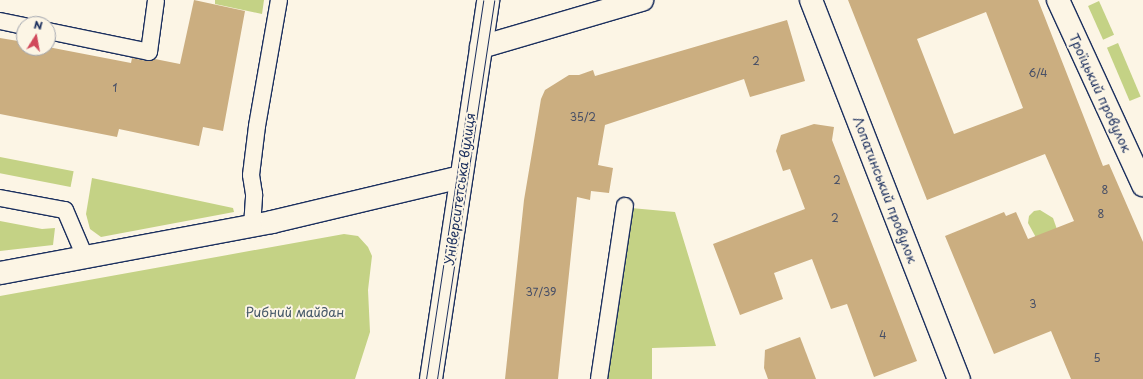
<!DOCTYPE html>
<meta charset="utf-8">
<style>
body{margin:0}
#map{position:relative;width:1143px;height:379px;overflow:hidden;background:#fcf5e5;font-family:"Playpen Sans",sans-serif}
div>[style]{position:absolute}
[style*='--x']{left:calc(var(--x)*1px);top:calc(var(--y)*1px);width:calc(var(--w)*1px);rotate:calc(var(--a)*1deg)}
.green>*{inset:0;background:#c4d285;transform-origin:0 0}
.building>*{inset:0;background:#cbae80}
.roads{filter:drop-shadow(1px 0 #1b2f5e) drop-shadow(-1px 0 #1b2f5e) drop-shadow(0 1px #1b2f5e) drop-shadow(0 -1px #1b2f5e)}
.service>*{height:16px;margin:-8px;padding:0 8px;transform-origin:8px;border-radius:8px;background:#fcf5e5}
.minor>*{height:22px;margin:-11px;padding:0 11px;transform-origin:11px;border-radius:11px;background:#fcf5e5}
.tertiary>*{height:22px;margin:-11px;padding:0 11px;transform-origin:11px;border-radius:11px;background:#fcf5e5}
.secondary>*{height:22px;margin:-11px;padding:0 11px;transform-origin:11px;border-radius:11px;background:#fcf5e5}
.tram>*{height:1px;margin:-0.5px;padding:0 0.5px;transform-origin:0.5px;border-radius:0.5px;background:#1b2f5e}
span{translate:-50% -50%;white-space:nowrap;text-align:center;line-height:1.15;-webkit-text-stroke:4px #fcf5e5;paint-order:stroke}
.number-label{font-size:11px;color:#474f66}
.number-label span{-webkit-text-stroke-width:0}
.street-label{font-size:13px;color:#1b2f5e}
.park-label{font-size:13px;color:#455868}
.north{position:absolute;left:16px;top:16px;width:40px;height:40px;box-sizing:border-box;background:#fcf5e5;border:1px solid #a2a6af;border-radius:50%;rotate:11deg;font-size:11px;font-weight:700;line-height:16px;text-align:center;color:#1b2f5e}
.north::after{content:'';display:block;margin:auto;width:14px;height:18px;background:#d1495b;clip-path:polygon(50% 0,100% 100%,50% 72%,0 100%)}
</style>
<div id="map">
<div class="green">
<i style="clip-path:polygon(215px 0,264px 0,262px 14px,215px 4px)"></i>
<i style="left:1099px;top:1px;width:37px;height:12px;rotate:66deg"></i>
<i style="left:1118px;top:43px;width:58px;height:12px;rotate:67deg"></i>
<i style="left:0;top:157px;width:75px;height:16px;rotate:11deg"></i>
<i style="clip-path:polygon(92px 178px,233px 208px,234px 212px,101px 237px,90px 229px,86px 214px)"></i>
<i style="clip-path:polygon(631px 208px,675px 212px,716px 346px,652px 348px,652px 379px,607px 379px)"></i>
<i style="clip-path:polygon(1040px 210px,1053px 218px,1059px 235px,1039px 243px,1028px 223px,1029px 216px,1034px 211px)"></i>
<i style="clip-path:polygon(0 221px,42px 229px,55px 228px,53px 245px,0 251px)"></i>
<i style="clip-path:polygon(344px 234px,358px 236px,368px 247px,372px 256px,368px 290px,370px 332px,355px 379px,0 379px,0 296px)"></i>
</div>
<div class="building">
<i style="clip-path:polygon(194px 0,245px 11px,223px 131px,203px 127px,199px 146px,119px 129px,117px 137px,0 114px,0 38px,24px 42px,24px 48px,48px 47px,131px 63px,132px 58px,147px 61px,155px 59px,180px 64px)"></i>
<i style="clip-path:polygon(evenodd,848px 0,1038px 0,1103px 166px,1109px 164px,1143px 242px,1143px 379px,1071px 379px,1051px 331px,994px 354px,945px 236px,1004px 212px,1006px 216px,1016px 212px,1028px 239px,1074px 221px,1045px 154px,927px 200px,848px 0,986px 12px,1023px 108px,954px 134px,917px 39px,986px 12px)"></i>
<i style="clip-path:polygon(787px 20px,805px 81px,750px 97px,744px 79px,605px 125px,598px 165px,613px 168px,609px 193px,591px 191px,590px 200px,577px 197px,558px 379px,505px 379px,524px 200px,541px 99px,545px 90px,569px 75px,579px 75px,593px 70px,595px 76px)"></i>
<i style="clip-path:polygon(814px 124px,834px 127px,832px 140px,917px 361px,874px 377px,847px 304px,831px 309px,812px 259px,774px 273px,783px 299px,740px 315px,713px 244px,805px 209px,790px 169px,783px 171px,776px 151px,781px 135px)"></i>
<i style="clip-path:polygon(800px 337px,816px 379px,768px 379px,764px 368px,765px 350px)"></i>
</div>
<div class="roads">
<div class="service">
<i style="--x:0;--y:21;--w:25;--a:12"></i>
<i style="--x:48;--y:31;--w:103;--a:11.7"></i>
<i style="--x:149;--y:52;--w:52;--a:-82.3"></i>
<i style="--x:0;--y:198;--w:66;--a:10.5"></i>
<i style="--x:65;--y:210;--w:51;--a:66.9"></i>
<i style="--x:252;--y:226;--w:32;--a:-86"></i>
<i style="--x:254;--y:194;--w:19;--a:-99"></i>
<i style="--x:251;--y:175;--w:49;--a:-83"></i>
<i style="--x:257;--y:126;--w:128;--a:-80.1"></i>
<i style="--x:599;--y:379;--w:175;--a:-81.5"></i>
</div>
<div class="minor">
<i style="--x:811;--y:0;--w:407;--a:68.7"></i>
<i style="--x:1058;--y:0;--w:204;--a:65.3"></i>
<i style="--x:0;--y:273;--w:277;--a:-10.6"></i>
<i style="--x:272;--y:222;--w:194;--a:-13.4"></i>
</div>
<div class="tertiary">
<i style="--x:481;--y:47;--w:168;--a:-16.3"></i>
</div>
<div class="secondary">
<i style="--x:431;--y:379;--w:383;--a:-81.4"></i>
</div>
</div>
<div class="tram">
<i style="--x:426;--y:379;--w:383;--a:-81.4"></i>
<i style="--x:437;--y:379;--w:383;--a:-81.4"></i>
</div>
<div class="number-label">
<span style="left:756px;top:61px">2</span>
<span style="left:1038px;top:73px">6/4</span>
<span style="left:115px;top:88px">1</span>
<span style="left:583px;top:117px">35/2</span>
<span style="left:837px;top:180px">2</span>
<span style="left:1105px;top:190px">8</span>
<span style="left:1101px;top:214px">8</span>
<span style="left:835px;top:218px">2</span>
<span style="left:541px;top:292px">37/39</span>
<span style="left:1033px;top:304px">3</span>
<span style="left:883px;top:335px">4</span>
<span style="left:1097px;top:358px">5</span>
</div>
<div class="street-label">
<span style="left:1100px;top:93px;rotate:65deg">Троїцький провулок</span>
<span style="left:460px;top:189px;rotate:-82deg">Університетська вулиця</span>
<span style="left:885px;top:190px;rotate:69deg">Лопатинський провулок</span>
</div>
<div class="park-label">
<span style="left:295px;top:312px">Рибний майдан</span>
</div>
<div class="north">N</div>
</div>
